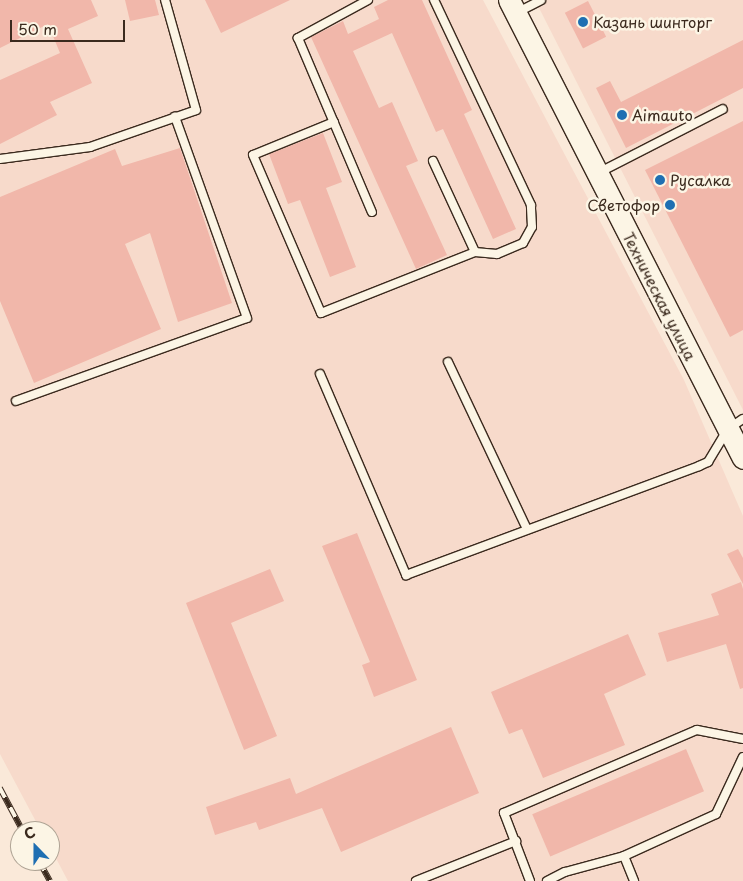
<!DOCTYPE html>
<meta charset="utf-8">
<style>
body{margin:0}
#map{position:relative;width:743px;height:881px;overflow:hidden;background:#fae9d9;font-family:"Playpen Sans",sans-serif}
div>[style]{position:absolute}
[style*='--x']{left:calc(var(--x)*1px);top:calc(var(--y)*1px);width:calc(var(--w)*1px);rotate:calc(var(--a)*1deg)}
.built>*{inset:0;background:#f7dacb}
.building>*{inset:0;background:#f1b7aa;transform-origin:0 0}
.roads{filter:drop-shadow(1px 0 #3b2a1e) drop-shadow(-1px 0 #3b2a1e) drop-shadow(0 1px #3b2a1e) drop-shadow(0 -1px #3b2a1e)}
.service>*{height:8px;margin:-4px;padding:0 4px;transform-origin:4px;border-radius:4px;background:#fcf5e5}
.secondary>*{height:21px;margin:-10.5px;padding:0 10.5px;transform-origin:10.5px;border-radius:10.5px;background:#fcf5e5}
.rail>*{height:5.5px;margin-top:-2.75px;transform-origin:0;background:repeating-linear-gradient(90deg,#fcf5e5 0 11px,#3b2a1e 0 22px);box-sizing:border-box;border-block:1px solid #3b2a1e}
.dots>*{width:14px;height:14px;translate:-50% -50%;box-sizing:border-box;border:2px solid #fcf5e5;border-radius:50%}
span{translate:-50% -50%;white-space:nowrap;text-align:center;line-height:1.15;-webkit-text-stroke:5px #fcf5e5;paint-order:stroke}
.poi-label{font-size:15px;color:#3b2a1e}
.left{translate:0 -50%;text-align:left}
.right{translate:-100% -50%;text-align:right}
.street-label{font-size:15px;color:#3b2a1e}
.north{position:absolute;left:10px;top:821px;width:50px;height:50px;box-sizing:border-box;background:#fcf5e5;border:1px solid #afa495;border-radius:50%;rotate:338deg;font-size:14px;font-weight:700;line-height:20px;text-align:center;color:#3b2a1e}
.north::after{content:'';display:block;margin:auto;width:18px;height:22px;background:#1f6fb2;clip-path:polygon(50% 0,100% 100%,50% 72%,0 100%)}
.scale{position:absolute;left:10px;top:20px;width:115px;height:22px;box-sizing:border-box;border:2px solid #3b2a1e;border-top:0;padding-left:6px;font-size:15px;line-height:18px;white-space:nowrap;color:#3b2a1e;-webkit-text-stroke:4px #fcf5e5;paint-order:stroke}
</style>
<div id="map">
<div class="built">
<i style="clip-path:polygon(0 0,483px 0,684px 380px,743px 516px,743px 881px,68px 881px,50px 847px,50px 831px,41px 831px,0 754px)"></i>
<i style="clip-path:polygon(535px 0,743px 0,743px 410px)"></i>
</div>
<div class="building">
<i style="clip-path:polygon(0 0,91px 0,98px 16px,68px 29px,92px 83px,50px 102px,57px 115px,0 144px,0 80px,60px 53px,48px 24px,0 48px)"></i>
<i style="clip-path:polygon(125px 0,155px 0,159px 15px,130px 21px)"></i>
<i style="clip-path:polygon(205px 0,290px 0,221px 33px)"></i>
<i style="clip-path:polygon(388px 0,422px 0,472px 110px,464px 114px,516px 229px,493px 239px,443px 129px,436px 132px,392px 33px,353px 51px,379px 108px,392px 102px,418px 161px,406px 166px,447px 255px,416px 269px,311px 37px,343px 21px,348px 34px,379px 19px,374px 7px)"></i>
<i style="left:588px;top:1px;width:40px;height:26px;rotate:63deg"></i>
<i style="clip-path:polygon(743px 40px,743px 88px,626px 148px,596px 88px,610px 81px,621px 102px)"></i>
<i style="clip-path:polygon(743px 121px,743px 330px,730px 337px,645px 170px)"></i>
<i style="clip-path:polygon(323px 133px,342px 182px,326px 188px,356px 267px,330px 277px,300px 200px,288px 204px,269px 154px)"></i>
<i style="clip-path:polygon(180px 148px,232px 303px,178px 322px,150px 233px,125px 244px,161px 329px,34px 383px,0 301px,0 197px,115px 149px,122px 166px)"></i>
<i style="clip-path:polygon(357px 533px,417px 680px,374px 697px,362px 665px,370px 662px,322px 546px)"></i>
<i style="clip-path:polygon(738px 549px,743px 558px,743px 584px,727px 554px)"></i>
<i style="clip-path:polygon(270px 569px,284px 601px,231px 623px,277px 736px,244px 750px,186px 603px)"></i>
<i style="clip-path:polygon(741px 582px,743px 589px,743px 688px,740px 689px,726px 644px,667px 662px,658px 633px,719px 615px,711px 594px)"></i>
<i style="clip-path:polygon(628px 634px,646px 675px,604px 694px,625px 745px,543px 778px,522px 729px,509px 734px,491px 692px)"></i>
<i style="clip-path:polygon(451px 727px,479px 793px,341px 852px,322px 808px,259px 830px,256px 822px,215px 835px,206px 807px,290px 778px,296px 794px)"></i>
<i style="left:686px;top:749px;width:46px;height:167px;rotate:67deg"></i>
</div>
<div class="roads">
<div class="service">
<i style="--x:368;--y:0;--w:80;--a:151.5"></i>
<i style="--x:298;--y:38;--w:189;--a:67"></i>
<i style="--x:516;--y:13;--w:28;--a:-27"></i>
<i style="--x:334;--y:122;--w:87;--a:157.8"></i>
<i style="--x:253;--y:155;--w:172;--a:66.7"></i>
<i style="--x:321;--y:313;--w:166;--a:-21.6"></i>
<i style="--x:0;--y:159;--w:91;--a:-7.6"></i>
<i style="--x:90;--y:147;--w:112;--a:-19.2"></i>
<i style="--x:196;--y:110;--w:114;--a:-105.7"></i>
<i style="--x:433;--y:161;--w:100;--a:65.2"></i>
<i style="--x:475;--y:252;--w:22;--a:5"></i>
<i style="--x:497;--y:254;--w:28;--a:-23"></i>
<i style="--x:523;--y:243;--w:18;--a:-61"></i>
<i style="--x:532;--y:227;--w:22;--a:-93"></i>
<i style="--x:531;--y:205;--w:227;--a:-115.3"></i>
<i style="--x:598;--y:173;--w:140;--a:-27.1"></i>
<i style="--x:448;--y:362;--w:185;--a:64.7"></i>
<i style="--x:320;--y:374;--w:219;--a:66.8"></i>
<i style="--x:406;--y:575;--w:313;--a:-20.4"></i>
<i style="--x:699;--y:466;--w:10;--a:-24"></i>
<i style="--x:708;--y:462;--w:39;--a:-59"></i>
<i style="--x:728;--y:429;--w:18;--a:-34"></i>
<i style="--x:16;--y:401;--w:245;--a:-19.8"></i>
<i style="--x:247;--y:318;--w:214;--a:-109.7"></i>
<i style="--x:624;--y:856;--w:27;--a:68"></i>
<i style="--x:416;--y:881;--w:108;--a:-21.8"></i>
<i style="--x:530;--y:881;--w:73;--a:-110.9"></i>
<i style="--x:504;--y:813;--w:210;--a:-23.3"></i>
<i style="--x:697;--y:730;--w:47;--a:11.1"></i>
<i style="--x:547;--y:881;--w:20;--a:-27"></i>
<i style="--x:565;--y:872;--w:61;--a:-15.2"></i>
<i style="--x:624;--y:856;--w:101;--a:-24.5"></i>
<i style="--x:716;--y:814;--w:63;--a:-64.7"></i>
</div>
<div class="secondary">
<i style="--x:509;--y:0;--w:514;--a:62.94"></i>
</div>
</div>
<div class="rail">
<i style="--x:0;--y:788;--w:49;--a:61.9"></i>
<i style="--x:39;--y:861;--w:23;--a:61"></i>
</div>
<div class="dots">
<i style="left:583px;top:22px;background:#1f6fb2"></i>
<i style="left:622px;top:115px;background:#1f6fb2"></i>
<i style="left:660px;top:180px;background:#1f6fb2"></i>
<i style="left:670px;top:205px;background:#1f6fb2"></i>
</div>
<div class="poi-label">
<span class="left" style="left:593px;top:22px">Казань шинторг</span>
<span class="left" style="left:632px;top:115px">Aimauto</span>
<span class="left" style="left:670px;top:180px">Русалка</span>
<span class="right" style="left:660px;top:205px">Светофор</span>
</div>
<div class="street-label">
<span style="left:660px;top:296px;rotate:63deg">Техническая улица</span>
</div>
<div class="north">С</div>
<div class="scale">50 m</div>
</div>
